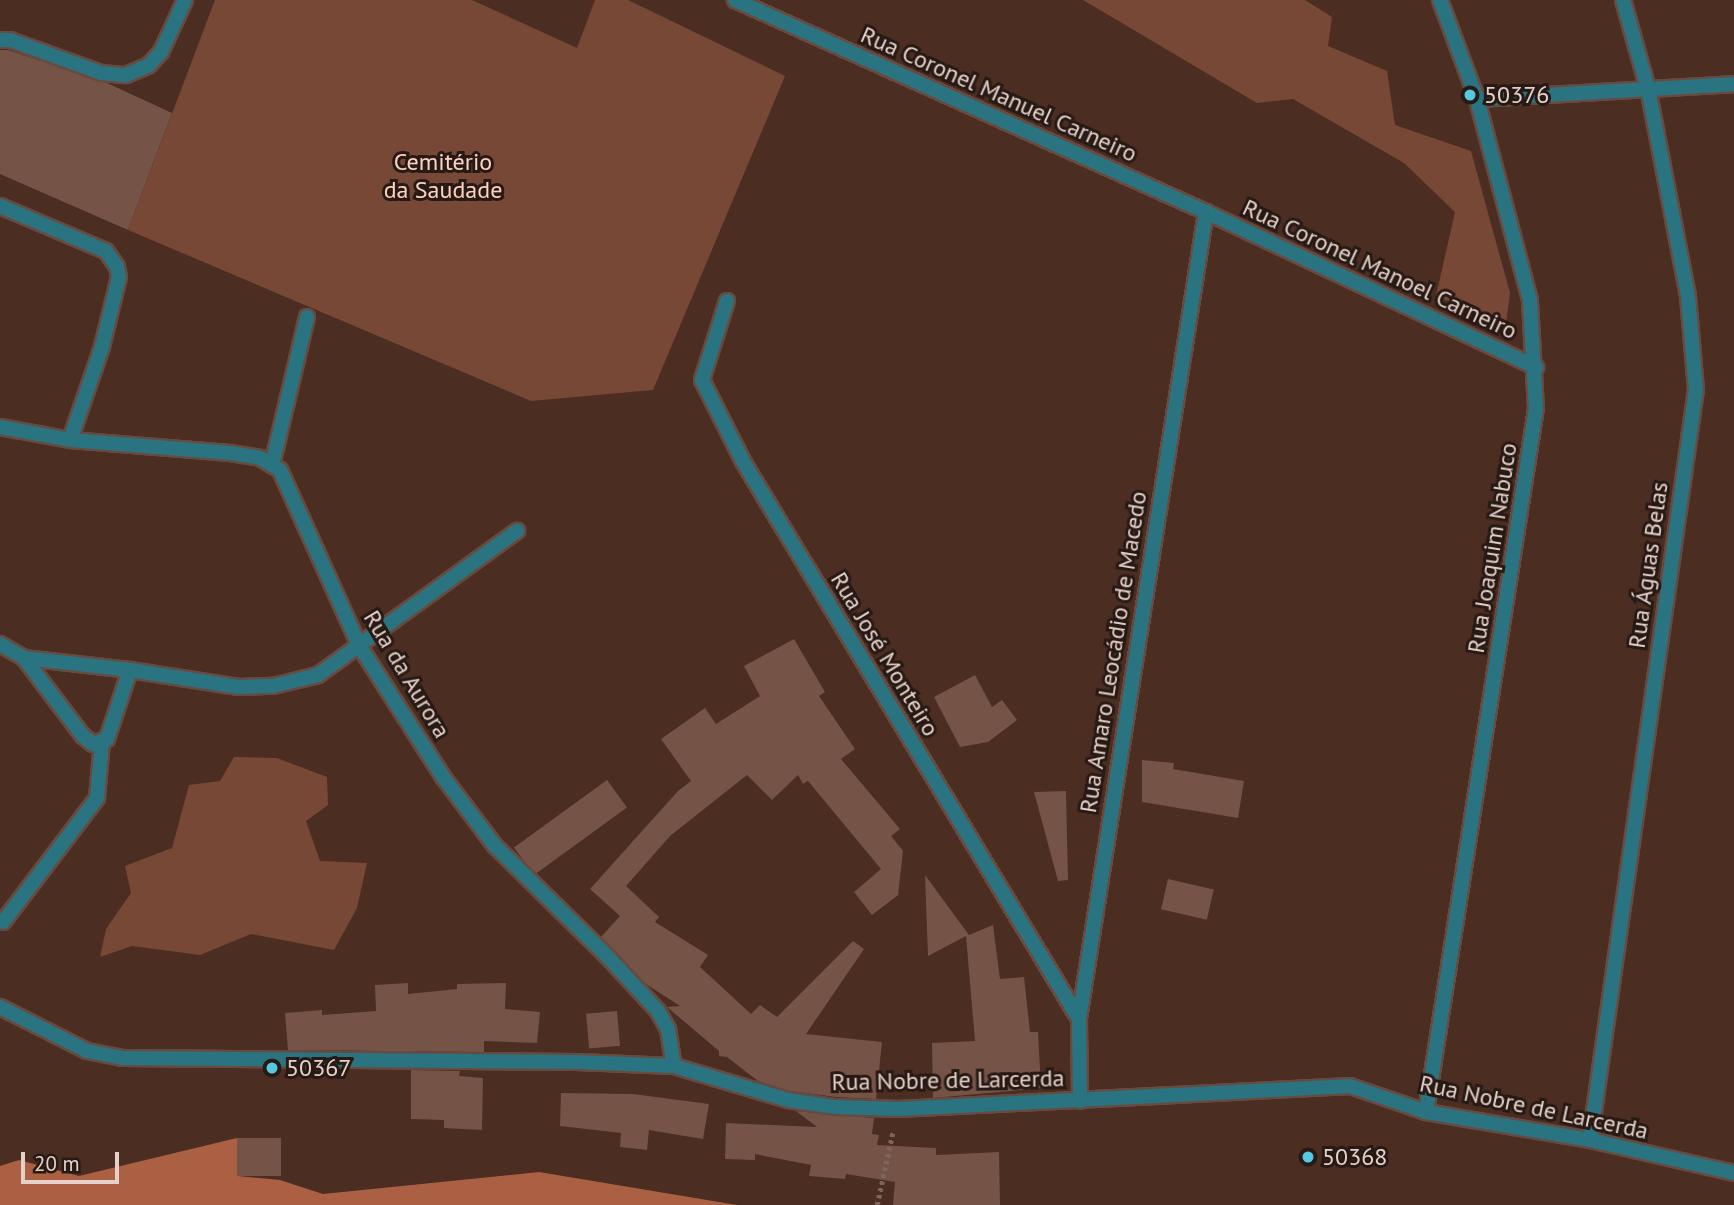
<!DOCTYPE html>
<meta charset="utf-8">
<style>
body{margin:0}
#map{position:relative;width:1734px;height:1205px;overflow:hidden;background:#4b2d22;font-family:"PT Sans",sans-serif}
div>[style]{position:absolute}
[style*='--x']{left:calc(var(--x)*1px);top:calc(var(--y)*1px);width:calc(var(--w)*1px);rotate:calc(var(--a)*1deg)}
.green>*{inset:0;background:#784837}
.water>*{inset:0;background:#ab6044}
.building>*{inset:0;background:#755347;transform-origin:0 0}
.path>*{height:4.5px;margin-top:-2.25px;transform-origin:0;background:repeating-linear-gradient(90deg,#7f655b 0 3.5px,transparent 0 7px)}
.roads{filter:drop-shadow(2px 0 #674b40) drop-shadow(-2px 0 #674b40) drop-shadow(0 2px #674b40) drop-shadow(0 -2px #674b40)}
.minor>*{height:14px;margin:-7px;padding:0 7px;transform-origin:7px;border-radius:7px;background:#2a7482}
.dots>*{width:19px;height:19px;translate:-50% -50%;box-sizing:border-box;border:4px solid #271914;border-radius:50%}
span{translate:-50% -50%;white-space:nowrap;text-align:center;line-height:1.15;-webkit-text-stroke:6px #271914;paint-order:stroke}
.street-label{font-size:24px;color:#e5d1ca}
.poi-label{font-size:24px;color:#e5d1ca}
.left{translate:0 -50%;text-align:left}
.park-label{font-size:24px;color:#fed2c2}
.scale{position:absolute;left:21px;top:1152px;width:98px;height:32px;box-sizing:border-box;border:4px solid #e5d1ca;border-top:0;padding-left:9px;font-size:21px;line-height:24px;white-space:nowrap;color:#e5d1ca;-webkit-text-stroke:5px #271914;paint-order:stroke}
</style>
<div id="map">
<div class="green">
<i style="clip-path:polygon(215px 0,472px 0,577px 48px,595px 0,628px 0,785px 76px,653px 390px,531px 401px,128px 230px)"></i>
<i style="clip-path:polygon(1083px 0,1305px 0,1332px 17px,1328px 46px,1387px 71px,1395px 125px,1471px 151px,1510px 293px,1506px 324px,1436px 296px,1455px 212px,1404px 163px,1293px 99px,1257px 103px)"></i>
<i style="clip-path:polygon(234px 757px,277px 758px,327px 777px,328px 805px,306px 821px,320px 861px,367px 863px,357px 908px,334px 950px,251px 934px,200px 955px,132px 946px,100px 957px,106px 929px,131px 893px,125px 866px,172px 848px,189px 785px,220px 781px)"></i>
</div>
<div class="water">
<i style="clip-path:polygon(237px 1138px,238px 1176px,280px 1180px,323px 1194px,539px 1172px,737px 1205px,0 1205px,0 1166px,19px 1160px,79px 1176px)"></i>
</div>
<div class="building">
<i style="clip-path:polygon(0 50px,8px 50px,107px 83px,172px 113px,128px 230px,0 174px)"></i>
<i style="clip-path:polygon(794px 639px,825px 692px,819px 696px,855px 749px,841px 759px,900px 829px,891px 836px,903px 851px,898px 895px,872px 915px,854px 892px,881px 869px,808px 781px,803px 784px,798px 775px,772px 800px,747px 775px,670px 836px,626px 886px,659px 917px,655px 922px,708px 955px,700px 967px,751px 1014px,760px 1005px,777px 1017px,853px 941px,864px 949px,806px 1034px,882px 1042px,876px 1099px,836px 1097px,790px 1091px,758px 1081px,727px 1057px,719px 1056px,719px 1051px,667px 1007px,680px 1006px,646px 984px,601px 937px,620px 916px,590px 889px,678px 791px,691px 781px,661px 739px,705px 708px,716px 724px,760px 696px,744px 666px)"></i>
<i style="clip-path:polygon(975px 675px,992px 707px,1002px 700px,1017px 720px,988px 742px,960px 747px,934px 697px)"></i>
<i style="clip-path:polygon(1142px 760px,1174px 763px,1173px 769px,1244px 781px,1238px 818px,1142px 802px)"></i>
<i style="left:607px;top:780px;width:34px;height:115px;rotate:54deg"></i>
<i style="clip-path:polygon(1066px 791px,1068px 880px,1058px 881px,1034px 792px)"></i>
<i style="clip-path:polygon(925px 875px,969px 935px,993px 925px,1000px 979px,1024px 977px,1030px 1032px,1038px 1032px,1041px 1088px,933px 1098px,932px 1043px,975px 1041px,966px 936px,928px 956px)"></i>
<i style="left:1168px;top:879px;width:47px;height:31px;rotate:13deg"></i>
<i style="clip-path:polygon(408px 983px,408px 994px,457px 989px,457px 984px,506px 983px,505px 1009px,540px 1012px,537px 1043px,484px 1041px,484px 1052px,288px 1050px,285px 1013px,322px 1010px,322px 1015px,376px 1011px,375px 985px)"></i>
<i style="left:617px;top:1011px;width:35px;height:31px;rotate:85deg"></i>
<i style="clip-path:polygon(411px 1070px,460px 1071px,459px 1076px,483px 1078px,482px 1130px,444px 1128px,444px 1120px,411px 1119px)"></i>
<i style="clip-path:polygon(561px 1093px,633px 1094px,709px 1104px,703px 1139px,649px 1130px,647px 1150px,620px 1147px,621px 1133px,560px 1126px)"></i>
<i style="clip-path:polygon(796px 1111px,874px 1118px,872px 1134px,879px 1135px,877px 1145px,936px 1148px,936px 1155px,999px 1152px,1000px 1205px,893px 1205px,895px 1182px,846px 1174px,845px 1179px,809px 1176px,811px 1165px,755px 1154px,755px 1160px,725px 1159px,726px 1123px,817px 1127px)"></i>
<i style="left:237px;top:1138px;width:44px;height:38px"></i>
</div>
<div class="path">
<i style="--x:877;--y:1205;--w:76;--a:-77.8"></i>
</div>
<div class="roads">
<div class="minor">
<i style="--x:735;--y:0;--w:517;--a:24.23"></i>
<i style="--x:1206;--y:212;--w:365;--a:25.2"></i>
<i style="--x:0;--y:40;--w:10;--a:0"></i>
<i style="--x:10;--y:40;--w:97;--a:19.9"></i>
<i style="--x:101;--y:73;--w:25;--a:5"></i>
<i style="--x:126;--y:75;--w:25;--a:-23"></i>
<i style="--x:149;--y:65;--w:18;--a:-47"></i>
<i style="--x:161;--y:52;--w:57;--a:-65.2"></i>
<i style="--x:1477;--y:99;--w:257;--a:-3.3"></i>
<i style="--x:0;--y:206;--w:115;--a:23"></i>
<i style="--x:106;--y:251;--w:19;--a:55"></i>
<i style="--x:117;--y:267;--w:10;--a:79"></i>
<i style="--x:119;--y:277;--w:72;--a:103.7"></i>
<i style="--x:102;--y:347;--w:98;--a:109"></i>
<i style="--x:727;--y:301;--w:83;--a:107.6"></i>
<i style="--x:702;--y:380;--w:93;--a:63.2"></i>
<i style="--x:744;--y:463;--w:649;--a:58.93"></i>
<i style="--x:0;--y:427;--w:71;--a:10.5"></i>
<i style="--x:70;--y:440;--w:161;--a:4.6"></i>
<i style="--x:230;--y:453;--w:30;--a:9"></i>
<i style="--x:260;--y:458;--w:23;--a:31"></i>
<i style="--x:280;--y:470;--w:194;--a:65.7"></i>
<i style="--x:360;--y:647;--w:154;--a:57.4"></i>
<i style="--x:443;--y:777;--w:86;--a:53"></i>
<i style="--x:495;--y:846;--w:157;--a:44.5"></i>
<i style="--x:607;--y:956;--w:75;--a:47.2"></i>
<i style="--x:658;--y:1011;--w:21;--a:61"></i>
<i style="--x:668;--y:1029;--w:37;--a:81"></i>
<i style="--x:272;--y:465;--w:152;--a:-76.7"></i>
<i style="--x:0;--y:644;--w:28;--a:30"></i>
<i style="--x:24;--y:658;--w:98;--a:52.9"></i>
<i style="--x:83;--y:736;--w:13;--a:39"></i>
<i style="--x:93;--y:744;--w:15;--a:-20"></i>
<i style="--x:107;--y:739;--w:73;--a:-71.6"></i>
<i style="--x:130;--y:670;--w:107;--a:-173.5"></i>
<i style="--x:130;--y:670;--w:110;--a:8.9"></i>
<i style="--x:239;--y:687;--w:34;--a:-2"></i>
<i style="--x:273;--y:686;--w:46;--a:-13.7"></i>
<i style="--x:318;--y:675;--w:246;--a:-35.9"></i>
<i style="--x:3;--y:922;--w:156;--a:-52.8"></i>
<i style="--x:97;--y:798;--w:56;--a:-84.9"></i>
<i style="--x:0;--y:1007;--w:97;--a:26.8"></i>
<i style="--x:87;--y:1051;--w:37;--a:11"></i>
<i style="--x:123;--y:1058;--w:454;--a:0.5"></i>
<i style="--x:577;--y:1062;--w:97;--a:2.4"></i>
<i style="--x:674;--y:1066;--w:119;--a:16.6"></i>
<i style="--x:788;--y:1100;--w:48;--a:8.5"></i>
<i style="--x:835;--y:1107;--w:63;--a:1.8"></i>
<i style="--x:898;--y:1109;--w:453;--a:-2.9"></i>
<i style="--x:1350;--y:1086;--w:80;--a:18.9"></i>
<i style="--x:1426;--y:1112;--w:166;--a:9.7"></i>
<i style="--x:1590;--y:1140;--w:148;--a:12.9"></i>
<i style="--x:1080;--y:1101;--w:82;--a:-90.7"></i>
<i style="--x:1079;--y:1019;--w:817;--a:-81.06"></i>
<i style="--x:1426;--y:1112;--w:712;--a:-81.11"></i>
<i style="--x:1536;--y:409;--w:109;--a:-93.2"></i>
<i style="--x:1530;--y:300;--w:208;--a:-104.8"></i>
<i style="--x:1477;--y:99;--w:106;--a:-110.5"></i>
<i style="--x:1590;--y:1140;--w:757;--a:-81.96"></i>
<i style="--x:1696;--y:390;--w:94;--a:-94.9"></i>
<i style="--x:1688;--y:296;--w:211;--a:-100.9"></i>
<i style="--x:1648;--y:89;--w:92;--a:-105.7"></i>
</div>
</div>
<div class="dots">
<i style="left:1470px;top:95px;background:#56c9e0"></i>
<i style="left:272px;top:1068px;background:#56c9e0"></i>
<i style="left:1308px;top:1157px;background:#56c9e0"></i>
</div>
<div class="street-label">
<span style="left:999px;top:94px;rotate:24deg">Rua Coronel Manuel Carneiro</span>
<span style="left:1380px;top:269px;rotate:25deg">Rua Coronel Manoel Carneiro</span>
<span style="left:1492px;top:548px;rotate:-81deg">Rua Joaquim Nabuco</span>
<span style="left:1648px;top:565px;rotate:-82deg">Rua Águas Belas</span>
<span style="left:1113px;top:652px;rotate:-81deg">Rua Amaro Leocádio de Macedo</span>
<span style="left:885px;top:654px;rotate:59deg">Rua José Monteiro</span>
<span style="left:407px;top:674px;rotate:59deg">Rua da Aurora</span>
<span style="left:948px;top:1080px;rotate:-1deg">Rua Nobre de Larcerda</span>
<span style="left:1534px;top:1107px;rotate:12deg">Rua Nobre de Larcerda</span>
</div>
<div class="poi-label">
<span class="left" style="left:1484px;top:95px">50376</span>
<span class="left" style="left:286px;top:1068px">50367</span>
<span class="left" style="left:1322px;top:1157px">50368</span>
</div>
<div class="park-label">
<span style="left:443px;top:176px">Cemitério<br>da Saudade</span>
</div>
<div class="scale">20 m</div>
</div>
